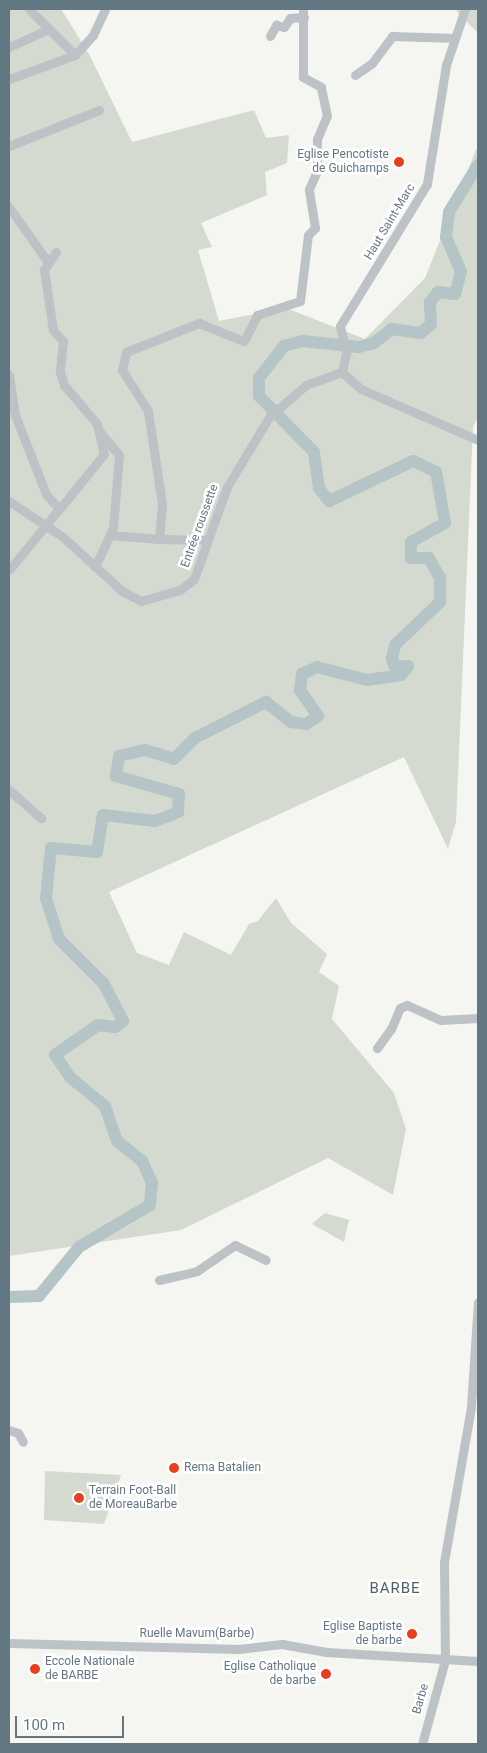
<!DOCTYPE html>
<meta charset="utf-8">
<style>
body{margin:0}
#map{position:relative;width:487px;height:1753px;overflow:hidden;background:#f5f5f1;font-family:Roboto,sans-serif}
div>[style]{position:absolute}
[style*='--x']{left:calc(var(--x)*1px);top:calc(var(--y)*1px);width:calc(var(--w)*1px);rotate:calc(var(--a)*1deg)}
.green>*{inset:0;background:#d5dad0}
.river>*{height:12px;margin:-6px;padding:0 6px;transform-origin:6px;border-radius:6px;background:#b5c4c7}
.street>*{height:9px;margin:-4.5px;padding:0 4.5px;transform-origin:4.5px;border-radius:4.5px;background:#bdc2c6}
.dots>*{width:14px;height:14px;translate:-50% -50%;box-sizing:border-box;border:2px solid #fff;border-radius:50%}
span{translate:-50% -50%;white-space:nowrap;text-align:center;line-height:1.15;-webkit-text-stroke:5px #fff;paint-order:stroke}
.poi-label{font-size:12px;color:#637783}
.right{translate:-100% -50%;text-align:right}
.left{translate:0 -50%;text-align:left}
.street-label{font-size:12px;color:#637783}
.quarter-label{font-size:15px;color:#516068;letter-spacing:1px}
.frame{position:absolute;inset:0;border:10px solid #637783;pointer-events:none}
.scale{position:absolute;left:15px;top:1716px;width:109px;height:22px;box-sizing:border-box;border:2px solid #637783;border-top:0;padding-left:6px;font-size:15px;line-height:18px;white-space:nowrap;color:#637783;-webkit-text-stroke:4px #fff;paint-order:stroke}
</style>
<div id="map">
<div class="green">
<i style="clip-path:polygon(9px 9px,61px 9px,89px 54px,132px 142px,254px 110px,266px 138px,289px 135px,287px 163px,265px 172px,267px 195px,201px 223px,212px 247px,198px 250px,219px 321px,286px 308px,365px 339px,425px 278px,478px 145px,478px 417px,473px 427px,456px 822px,448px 849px,404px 757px,109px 892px,137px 953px,169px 965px,184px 932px,231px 955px,249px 924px,258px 921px,276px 898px,291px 923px,327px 954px,319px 972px,339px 986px,332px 1019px,394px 1093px,406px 1129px,393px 1195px,328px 1158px,181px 1230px,9px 1256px)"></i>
<i style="clip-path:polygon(457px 9px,478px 9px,478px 33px,457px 12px)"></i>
<i style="clip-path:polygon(325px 1213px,349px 1220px,344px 1242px,312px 1224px)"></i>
<i style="clip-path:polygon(45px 1471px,121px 1475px,104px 1524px,44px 1520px)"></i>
</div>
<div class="river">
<i style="--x:9;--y:1297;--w:30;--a:-2"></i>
<i style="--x:39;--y:1296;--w:63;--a:-50.8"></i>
<i style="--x:79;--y:1247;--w:82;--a:-30.6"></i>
<i style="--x:150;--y:1205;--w:22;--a:-85"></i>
<i style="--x:152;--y:1183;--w:24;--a:-114"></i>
<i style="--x:142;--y:1161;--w:32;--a:-141"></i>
<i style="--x:117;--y:1141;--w:37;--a:-109"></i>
<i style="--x:105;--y:1106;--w:45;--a:-140.4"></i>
<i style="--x:70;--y:1077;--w:27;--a:-124"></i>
<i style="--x:55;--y:1055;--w:52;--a:-34.9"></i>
<i style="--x:98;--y:1025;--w:17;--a:7"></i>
<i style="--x:115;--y:1027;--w:10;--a:-37"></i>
<i style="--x:123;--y:1021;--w:42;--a:-117.2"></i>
<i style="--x:104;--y:984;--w:64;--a:-135"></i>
<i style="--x:59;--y:939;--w:43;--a:-107.6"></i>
<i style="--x:46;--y:898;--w:50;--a:-84.3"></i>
<i style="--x:51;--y:848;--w:46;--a:5"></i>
<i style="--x:97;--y:852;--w:37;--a:-81"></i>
<i style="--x:103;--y:815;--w:52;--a:6.6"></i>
<i style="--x:155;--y:821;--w:25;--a:-21"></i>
<i style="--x:178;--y:812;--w:18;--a:-87"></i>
<i style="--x:179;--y:794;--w:66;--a:-164.1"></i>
<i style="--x:116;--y:776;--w:20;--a:-81"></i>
<i style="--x:119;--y:756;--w:27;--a:-13"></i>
<i style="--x:145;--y:750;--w:30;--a:17"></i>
<i style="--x:174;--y:759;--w:30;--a:-45"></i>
<i style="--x:195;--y:738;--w:80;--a:-26.9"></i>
<i style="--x:266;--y:702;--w:32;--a:39"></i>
<i style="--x:291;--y:722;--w:15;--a:8"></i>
<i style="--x:306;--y:724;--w:14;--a:-34"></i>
<i style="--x:318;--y:716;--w:32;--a:-125"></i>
<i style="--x:300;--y:690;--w:16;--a:-83"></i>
<i style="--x:302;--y:674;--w:17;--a:-25"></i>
<i style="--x:317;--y:667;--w:52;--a:14.6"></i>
<i style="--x:367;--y:680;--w:34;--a:-8"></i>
<i style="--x:401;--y:675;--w:11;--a:-52"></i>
<i style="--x:408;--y:666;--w:13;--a:176"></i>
<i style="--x:395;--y:667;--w:9;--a:-111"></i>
<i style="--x:392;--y:659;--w:14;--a:-78"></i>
<i style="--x:395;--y:645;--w:62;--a:-43.7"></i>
<i style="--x:440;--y:602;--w:24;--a:-90"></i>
<i style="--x:440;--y:578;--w:23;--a:-119"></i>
<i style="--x:429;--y:558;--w:18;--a:180"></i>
<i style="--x:411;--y:558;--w:16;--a:-90"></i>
<i style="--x:411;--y:542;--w:39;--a:-29"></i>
<i style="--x:445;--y:523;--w:52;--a:-100"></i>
<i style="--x:436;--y:472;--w:25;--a:-154"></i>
<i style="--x:413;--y:461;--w:93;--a:154.5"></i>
<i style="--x:329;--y:501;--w:16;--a:-128"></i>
<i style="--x:319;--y:488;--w:36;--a:-98"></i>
<i style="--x:314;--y:452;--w:78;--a:-134.5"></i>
<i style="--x:259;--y:396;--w:18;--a:-90"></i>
<i style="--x:259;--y:378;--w:41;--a:-52"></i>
<i style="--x:284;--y:346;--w:20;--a:-15"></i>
<i style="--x:303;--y:341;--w:56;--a:6.1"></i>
<i style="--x:359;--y:347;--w:16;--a:-15"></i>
<i style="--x:374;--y:343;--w:23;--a:-38"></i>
<i style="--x:392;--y:329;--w:29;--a:8"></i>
<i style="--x:421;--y:333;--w:13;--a:-42"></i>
<i style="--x:431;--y:324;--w:22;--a:-93"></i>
<i style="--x:430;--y:302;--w:13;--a:-51"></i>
<i style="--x:438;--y:292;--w:17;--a:7"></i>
<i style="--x:455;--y:294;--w:23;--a:-75"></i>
<i style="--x:461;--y:272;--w:38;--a:-113"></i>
<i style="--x:446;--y:237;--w:25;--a:-83"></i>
<i style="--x:449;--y:212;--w:55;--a:-58.3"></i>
</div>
<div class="street">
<i style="--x:29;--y:9;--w:65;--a:45"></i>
<i style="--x:465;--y:9;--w:59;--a:108.7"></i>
<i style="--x:446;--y:65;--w:121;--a:99.1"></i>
<i style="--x:427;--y:184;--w:167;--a:121.5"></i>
<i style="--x:340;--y:326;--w:28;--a:77"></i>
<i style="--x:346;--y:353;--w:19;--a:102"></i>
<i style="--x:342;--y:372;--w:25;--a:42"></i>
<i style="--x:361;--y:389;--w:128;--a:23.6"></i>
<i style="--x:270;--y:36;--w:13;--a:-61"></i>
<i style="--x:276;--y:25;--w:8;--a:14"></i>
<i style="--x:284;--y:27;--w:11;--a:-56"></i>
<i style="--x:290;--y:18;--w:14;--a:-4"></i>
<i style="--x:9;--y:47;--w:44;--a:-24.2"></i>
<i style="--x:355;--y:75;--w:21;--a:-35"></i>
<i style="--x:372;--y:63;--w:34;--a:-53"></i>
<i style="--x:392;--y:36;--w:63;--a:1.8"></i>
<i style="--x:9;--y:79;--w:70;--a:-20"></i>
<i style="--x:75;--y:55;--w:27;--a:-48"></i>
<i style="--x:93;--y:35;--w:29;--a:-65"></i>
<i style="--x:9;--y:146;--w:97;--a:-21.8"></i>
<i style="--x:9;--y:207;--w:67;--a:54.7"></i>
<i style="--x:56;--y:252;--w:22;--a:124"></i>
<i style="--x:44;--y:270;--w:61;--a:81.5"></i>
<i style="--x:53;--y:330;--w:15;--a:48"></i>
<i style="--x:63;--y:341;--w:31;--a:96"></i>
<i style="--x:60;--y:372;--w:14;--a:73"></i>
<i style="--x:64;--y:385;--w:51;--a:49.8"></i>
<i style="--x:97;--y:424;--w:31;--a:77"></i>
<i style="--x:104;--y:454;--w:75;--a:129"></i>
<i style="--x:245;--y:339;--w:27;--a:-63"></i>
<i style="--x:257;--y:315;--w:45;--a:-18"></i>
<i style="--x:300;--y:301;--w:66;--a:-83.1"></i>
<i style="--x:308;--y:235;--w:10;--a:-45"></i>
<i style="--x:315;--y:228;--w:39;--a:-99"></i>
<i style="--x:309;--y:189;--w:20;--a:-66"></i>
<i style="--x:317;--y:171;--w:32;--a:-90"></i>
<i style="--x:317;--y:139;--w:25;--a:-67"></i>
<i style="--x:327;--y:116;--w:30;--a:-102"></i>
<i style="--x:321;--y:87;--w:21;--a:-151"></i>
<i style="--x:303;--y:77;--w:68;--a:-90"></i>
<i style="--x:9;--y:375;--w:40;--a:81.5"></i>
<i style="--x:15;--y:415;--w:85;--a:68.6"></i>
<i style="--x:46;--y:494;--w:20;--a:49"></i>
<i style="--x:59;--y:509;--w:79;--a:129.3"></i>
<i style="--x:9;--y:501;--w:65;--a:33.7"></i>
<i style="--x:63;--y:537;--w:80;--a:42.5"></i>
<i style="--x:122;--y:591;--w:21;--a:28"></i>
<i style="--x:141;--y:601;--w:41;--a:-15.8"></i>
<i style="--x:180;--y:590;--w:18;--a:-38"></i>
<i style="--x:194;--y:579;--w:98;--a:-70.3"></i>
<i style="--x:227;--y:487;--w:82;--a:-59"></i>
<i style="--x:269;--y:417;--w:49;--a:-40.9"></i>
<i style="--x:306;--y:385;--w:38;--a:-20"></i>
<i style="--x:110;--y:535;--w:49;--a:4.7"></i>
<i style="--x:159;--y:539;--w:35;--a:-85"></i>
<i style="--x:162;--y:504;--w:94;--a:-98.6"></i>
<i style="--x:148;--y:411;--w:49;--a:-122.4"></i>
<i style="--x:122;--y:370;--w:18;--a:-77"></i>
<i style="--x:126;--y:352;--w:79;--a:-21.7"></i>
<i style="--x:199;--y:323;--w:48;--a:22.2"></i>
<i style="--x:159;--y:539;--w:49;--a:1.2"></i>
<i style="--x:95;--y:567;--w:43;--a:-65.2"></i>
<i style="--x:113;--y:528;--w:73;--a:-85.3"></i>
<i style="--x:119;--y:455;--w:31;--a:-130"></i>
<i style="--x:9;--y:790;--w:43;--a:41.2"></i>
<i style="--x:377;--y:1048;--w:24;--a:-54"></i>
<i style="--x:391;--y:1029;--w:23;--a:-67"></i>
<i style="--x:400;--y:1008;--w:8;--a:-23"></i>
<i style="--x:407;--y:1005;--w:37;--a:24"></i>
<i style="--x:441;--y:1020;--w:37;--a:-3"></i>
<i style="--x:159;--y:1280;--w:39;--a:-13"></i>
<i style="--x:197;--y:1271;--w:46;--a:-34.4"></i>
<i style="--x:235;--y:1245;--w:34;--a:26"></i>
<i style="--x:9;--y:1430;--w:9;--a:18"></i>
<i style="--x:18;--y:1433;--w:10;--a:61"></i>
<i style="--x:9;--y:1643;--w:230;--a:1.5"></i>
<i style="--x:239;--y:1649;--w:43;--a:-6.6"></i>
<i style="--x:282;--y:1644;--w:45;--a:10.3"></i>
<i style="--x:326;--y:1652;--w:152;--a:3.4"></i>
<i style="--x:422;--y:1744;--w:87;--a:-74.7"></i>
<i style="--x:445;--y:1660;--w:98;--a:-90.6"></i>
<i style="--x:444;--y:1562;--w:157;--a:-80.1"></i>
<i style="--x:471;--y:1407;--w:105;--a:-86.2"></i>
</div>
<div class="dots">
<i style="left:399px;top:162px;background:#e83e1f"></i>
<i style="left:174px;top:1468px;background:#e83e1f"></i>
<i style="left:79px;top:1498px;background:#e83e1f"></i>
<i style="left:412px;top:1634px;background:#e83e1f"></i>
<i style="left:35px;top:1669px;background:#e83e1f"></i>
<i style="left:326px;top:1674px;background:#e83e1f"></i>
</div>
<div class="poi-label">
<span class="right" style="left:389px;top:162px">Eglise Pencotiste<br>de Guichamps</span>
<span class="left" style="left:184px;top:1468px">Rema Batalien</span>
<span class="left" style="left:89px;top:1498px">Terrain Foot-Ball<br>de MoreauBarbe</span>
<span class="right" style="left:402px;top:1634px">Eglise Baptiste<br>de barbe</span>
<span class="left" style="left:45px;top:1669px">Eccole Nationale<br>de BARBE</span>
<span class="right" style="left:316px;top:1674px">Eglise Catholique<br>de barbe</span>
</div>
<div class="street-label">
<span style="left:390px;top:222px;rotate:-59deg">Haut Saint-Marc</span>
<span style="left:200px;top:526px;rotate:-70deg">Entrée roussette</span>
<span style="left:197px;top:1634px">Ruelle Mavum(Barbe)</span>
<span style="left:421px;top:1699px;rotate:-74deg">Barbe</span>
</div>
<div class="quarter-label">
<span style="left:395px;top:1589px">BARBE</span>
</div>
<div class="frame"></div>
<div class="scale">100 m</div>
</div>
